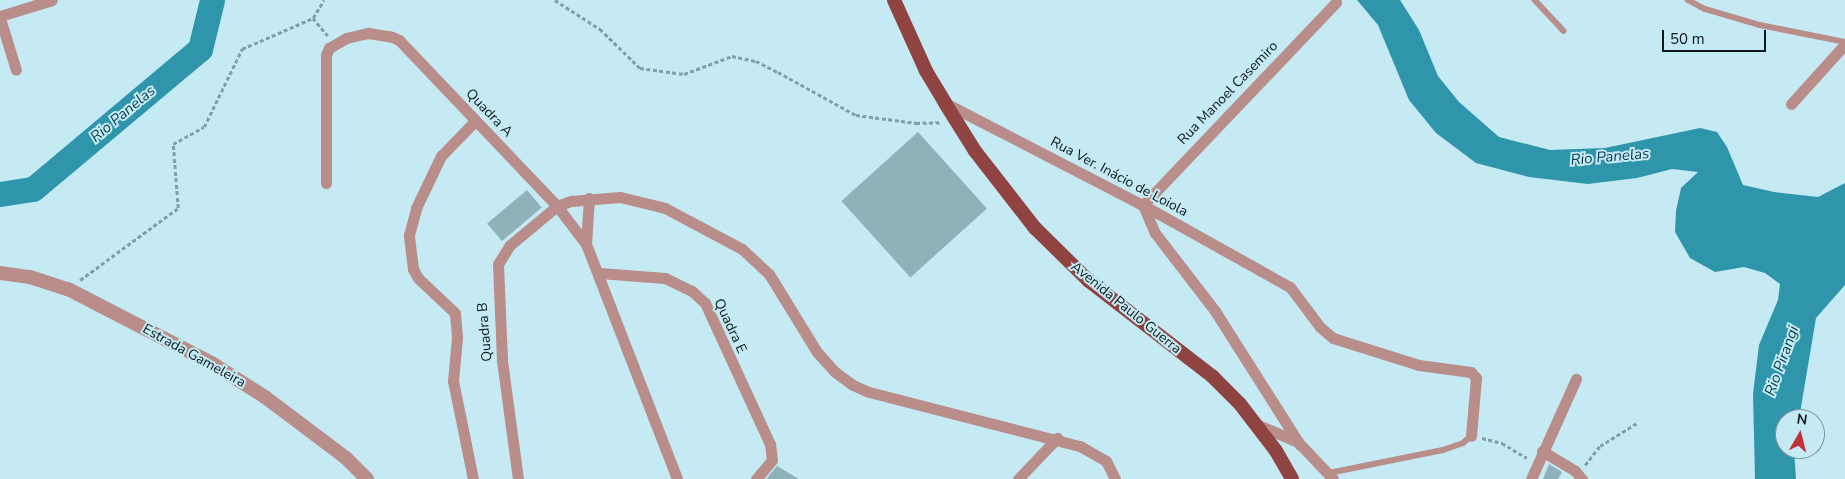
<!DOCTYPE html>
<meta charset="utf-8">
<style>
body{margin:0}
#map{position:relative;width:1845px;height:479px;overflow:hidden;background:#c5eaf3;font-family:"Nunito Sans",sans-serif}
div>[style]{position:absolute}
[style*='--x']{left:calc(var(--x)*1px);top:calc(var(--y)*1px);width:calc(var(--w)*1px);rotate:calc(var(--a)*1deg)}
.water>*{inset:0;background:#2f95ab}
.river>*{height:25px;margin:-12.5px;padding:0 12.5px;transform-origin:12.5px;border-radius:12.5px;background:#2f95ab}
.building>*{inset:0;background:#8eb1ba;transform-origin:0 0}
.path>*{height:2.5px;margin-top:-1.25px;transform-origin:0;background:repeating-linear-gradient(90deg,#829ea6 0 4px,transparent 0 6.5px)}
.service>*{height:5.5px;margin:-2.75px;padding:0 2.75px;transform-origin:2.75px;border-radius:2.75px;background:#b98d8a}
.minor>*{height:11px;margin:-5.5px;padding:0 5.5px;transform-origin:5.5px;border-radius:5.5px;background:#b98d8a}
.tertiary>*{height:14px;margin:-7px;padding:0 7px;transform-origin:7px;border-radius:7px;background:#b98d8a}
.primary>*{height:14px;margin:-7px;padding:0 7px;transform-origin:7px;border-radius:7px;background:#8f4442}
span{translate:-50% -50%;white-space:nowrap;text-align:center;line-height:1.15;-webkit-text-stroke:4px #c5eaf3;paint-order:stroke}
.street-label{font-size:14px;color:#0c191d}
.water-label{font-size:15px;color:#003f4b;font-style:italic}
.north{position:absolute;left:1775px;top:409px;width:50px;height:50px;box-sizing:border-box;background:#c5eaf3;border:1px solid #7b969d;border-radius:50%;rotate:8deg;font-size:14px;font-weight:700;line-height:20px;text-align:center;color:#0c191d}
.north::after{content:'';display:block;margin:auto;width:18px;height:22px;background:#c13139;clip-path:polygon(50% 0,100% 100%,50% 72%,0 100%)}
.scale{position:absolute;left:1662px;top:30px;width:104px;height:22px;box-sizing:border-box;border:2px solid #0c191d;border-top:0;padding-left:6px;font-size:15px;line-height:18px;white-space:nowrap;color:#0c191d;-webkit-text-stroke:4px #c5eaf3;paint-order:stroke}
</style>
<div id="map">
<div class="water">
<i style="clip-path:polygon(1357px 0,1400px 0,1419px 30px,1438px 76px,1459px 102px,1499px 137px,1550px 150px,1605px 148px,1700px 128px,1717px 132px,1727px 147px,1743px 185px,1774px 192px,1818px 197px,1845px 183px,1845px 285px,1816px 318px,1799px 419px,1785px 419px,1785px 449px,1794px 449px,1796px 479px,1755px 479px,1753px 394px,1759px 345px,1778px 300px,1780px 284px,1765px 273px,1744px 267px,1715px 272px,1690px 258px,1675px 232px,1676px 211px,1681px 188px,1698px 172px,1672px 169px,1637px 178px,1588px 184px,1529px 177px,1476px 163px,1436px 133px,1409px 100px,1378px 25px)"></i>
</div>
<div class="river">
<i style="--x:0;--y:194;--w:33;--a:-9"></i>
<i style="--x:33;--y:189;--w:218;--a:-40"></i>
<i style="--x:200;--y:49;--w:50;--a:-76.2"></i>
</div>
<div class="building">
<i style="left:918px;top:132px;width:103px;height:103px;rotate:48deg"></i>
<i style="left:527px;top:190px;width:23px;height:52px;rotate:50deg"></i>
<i style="clip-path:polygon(1549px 464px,1562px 472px,1558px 479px,1543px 479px)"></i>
<i style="clip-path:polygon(777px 466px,799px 479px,766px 479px)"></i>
</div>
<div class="path">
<i style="--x:555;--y:0;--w:54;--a:32.8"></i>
<i style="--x:600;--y:29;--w:56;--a:44.3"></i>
<i style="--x:640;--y:68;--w:44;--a:7.8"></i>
<i style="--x:684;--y:74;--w:51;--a:-20.6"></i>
<i style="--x:732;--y:56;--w:25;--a:12"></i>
<i style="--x:756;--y:61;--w:25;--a:27"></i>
<i style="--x:778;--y:72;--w:89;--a:28.9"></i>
<i style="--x:856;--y:115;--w:61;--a:7.6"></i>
<i style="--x:916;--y:123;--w:24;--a:-2"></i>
<i style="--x:313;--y:18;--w:23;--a:50"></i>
<i style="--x:80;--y:280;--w:122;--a:-36.3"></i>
<i style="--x:178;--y:208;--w:64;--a:-94.5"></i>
<i style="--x:173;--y:144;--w:35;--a:-29"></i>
<i style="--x:204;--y:127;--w:87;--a:-64"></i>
<i style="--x:242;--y:49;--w:77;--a:-23.6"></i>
<i style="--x:313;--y:18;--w:21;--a:-59"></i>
<i style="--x:1482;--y:438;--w:21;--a:14"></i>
<i style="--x:1502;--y:443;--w:29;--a:31"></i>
<i style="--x:1585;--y:465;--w:24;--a:-52"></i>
<i style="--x:1600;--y:446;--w:44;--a:-31.9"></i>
</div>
<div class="service">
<i style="--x:1535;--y:0;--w:42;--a:46.9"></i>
<i style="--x:1688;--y:0;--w:19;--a:28"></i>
<i style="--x:1705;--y:9;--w:57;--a:16.2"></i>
<i style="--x:1760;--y:25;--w:87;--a:11.3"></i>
<i style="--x:1329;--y:473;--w:116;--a:-11.4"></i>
<i style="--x:1443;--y:450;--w:21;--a:-19"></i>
<i style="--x:1463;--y:443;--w:11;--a:-41"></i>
</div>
<div class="minor">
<i style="--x:0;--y:16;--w:54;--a:-17.1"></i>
<i style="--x:0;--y:18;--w:54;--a:72.9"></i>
<i style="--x:945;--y:103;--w:223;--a:27.3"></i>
<i style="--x:1143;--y:205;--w:168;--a:29.2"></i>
<i style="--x:1290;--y:287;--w:50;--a:53.1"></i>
<i style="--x:1320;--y:327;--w:17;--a:40"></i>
<i style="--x:1333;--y:338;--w:90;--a:17.4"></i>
<i style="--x:1419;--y:365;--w:52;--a:7.7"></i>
<i style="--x:1471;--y:372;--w:8;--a:50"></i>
<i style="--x:1476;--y:378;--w:58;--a:94.9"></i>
<i style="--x:1791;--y:104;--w:81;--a:-48"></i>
<i style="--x:326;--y:183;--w:128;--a:-90"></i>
<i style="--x:326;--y:55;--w:8;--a:-67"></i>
<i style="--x:329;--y:48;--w:20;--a:-30"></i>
<i style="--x:346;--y:38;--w:23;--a:-13"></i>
<i style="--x:368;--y:33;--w:24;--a:9"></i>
<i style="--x:392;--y:37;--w:8;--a:23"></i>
<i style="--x:399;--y:40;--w:229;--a:46.4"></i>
<i style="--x:557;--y:206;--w:48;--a:52.7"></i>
<i style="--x:586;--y:244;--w:252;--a:68.8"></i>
<i style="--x:1143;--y:205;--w:30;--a:67"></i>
<i style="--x:1155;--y:233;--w:98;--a:52.4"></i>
<i style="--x:1215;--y:311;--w:159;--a:57.6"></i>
<i style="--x:1143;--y:205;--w:280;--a:-46.4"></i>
<i style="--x:586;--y:244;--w:46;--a:-86.3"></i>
<i style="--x:599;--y:273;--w:66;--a:4.3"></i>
<i style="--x:665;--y:278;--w:30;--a:26"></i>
<i style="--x:692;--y:291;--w:18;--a:43"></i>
<i style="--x:705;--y:303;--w:155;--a:65.3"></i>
<i style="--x:770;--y:444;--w:16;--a:83"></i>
<i style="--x:772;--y:460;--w:25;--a:130"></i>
<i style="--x:1256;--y:424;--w:46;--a:23.2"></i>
<i style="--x:1298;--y:442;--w:51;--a:46.6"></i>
<i style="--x:1542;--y:451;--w:39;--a:31"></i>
<i style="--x:1575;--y:471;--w:11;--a:49"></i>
<i style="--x:473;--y:479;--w:100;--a:-101.5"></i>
<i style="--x:453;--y:381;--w:44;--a:-84.8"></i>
<i style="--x:457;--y:337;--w:24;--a:-95"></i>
<i style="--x:455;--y:313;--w:51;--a:-136.6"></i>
<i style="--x:418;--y:278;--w:10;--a:-119"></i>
<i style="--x:413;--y:269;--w:34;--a:-97"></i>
<i style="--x:409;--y:235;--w:28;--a:-75"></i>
<i style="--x:416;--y:208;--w:58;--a:-64.3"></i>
<i style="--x:441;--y:156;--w:49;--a:-45.8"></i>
<i style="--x:518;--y:479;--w:120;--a:-97.7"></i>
<i style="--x:502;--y:360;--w:96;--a:-92.4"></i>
<i style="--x:498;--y:264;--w:22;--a:-58"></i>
<i style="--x:510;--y:245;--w:61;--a:-39.7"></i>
<i style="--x:557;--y:206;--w:15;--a:-20"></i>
<i style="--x:571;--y:201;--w:49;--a:-4.7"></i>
<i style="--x:620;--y:197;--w:46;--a:13.7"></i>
<i style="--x:665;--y:208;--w:87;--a:28"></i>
<i style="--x:742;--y:249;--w:37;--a:43"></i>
<i style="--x:769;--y:274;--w:92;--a:58.4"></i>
<i style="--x:817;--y:352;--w:27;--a:48"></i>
<i style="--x:835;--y:372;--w:22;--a:36"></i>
<i style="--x:853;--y:385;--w:17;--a:24"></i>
<i style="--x:869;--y:392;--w:218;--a:14.4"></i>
<i style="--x:1080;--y:446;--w:30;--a:30"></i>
<i style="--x:1106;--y:461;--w:20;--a:63"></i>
<i style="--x:1018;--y:479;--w:57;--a:-46.4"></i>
<i style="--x:1531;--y:479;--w:110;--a:-65.8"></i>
</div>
<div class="tertiary">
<i style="--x:0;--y:273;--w:30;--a:8"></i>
<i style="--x:30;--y:277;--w:40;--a:18"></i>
<i style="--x:68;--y:289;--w:163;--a:27.3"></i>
<i style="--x:213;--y:364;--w:62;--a:32.4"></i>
<i style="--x:265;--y:397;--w:101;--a:37"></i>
<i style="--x:346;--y:458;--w:30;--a:45"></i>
</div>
<div class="primary">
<i style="--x:894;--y:0;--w:78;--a:65.7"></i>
<i style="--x:926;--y:71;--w:37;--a:59"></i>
<i style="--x:945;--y:103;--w:57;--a:58"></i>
<i style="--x:975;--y:151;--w:98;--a:52.1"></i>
<i style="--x:1035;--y:228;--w:76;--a:44.5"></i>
<i style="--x:1089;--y:281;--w:157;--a:37.7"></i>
<i style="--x:1213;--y:377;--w:38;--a:45"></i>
<i style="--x:1240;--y:404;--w:59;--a:52.5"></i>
<i style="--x:1276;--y:451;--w:32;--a:60"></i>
</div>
<div class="street-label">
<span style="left:1228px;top:93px;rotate:-46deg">Rua Manoel Casemiro</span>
<span style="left:489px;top:113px;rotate:46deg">Quadra A</span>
<span style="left:1119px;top:177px;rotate:28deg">Rua Ver. Inácio de Loiola</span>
<span style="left:1126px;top:308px;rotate:39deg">Avenida Paulo Guerra</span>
<span style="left:730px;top:326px;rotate:65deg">Quadra E</span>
<span style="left:485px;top:332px;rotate:-95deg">Quadra B</span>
<span style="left:194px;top:356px;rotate:29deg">Estrada Gameleira</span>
</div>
<div class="water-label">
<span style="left:123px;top:114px;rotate:-40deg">Rio Panelas</span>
<span style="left:1610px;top:157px;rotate:-5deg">Rio Panelas</span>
<span style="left:1782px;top:361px;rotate:-70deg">Rio Pirangi</span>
</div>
<div class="north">N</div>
<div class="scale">50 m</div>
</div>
